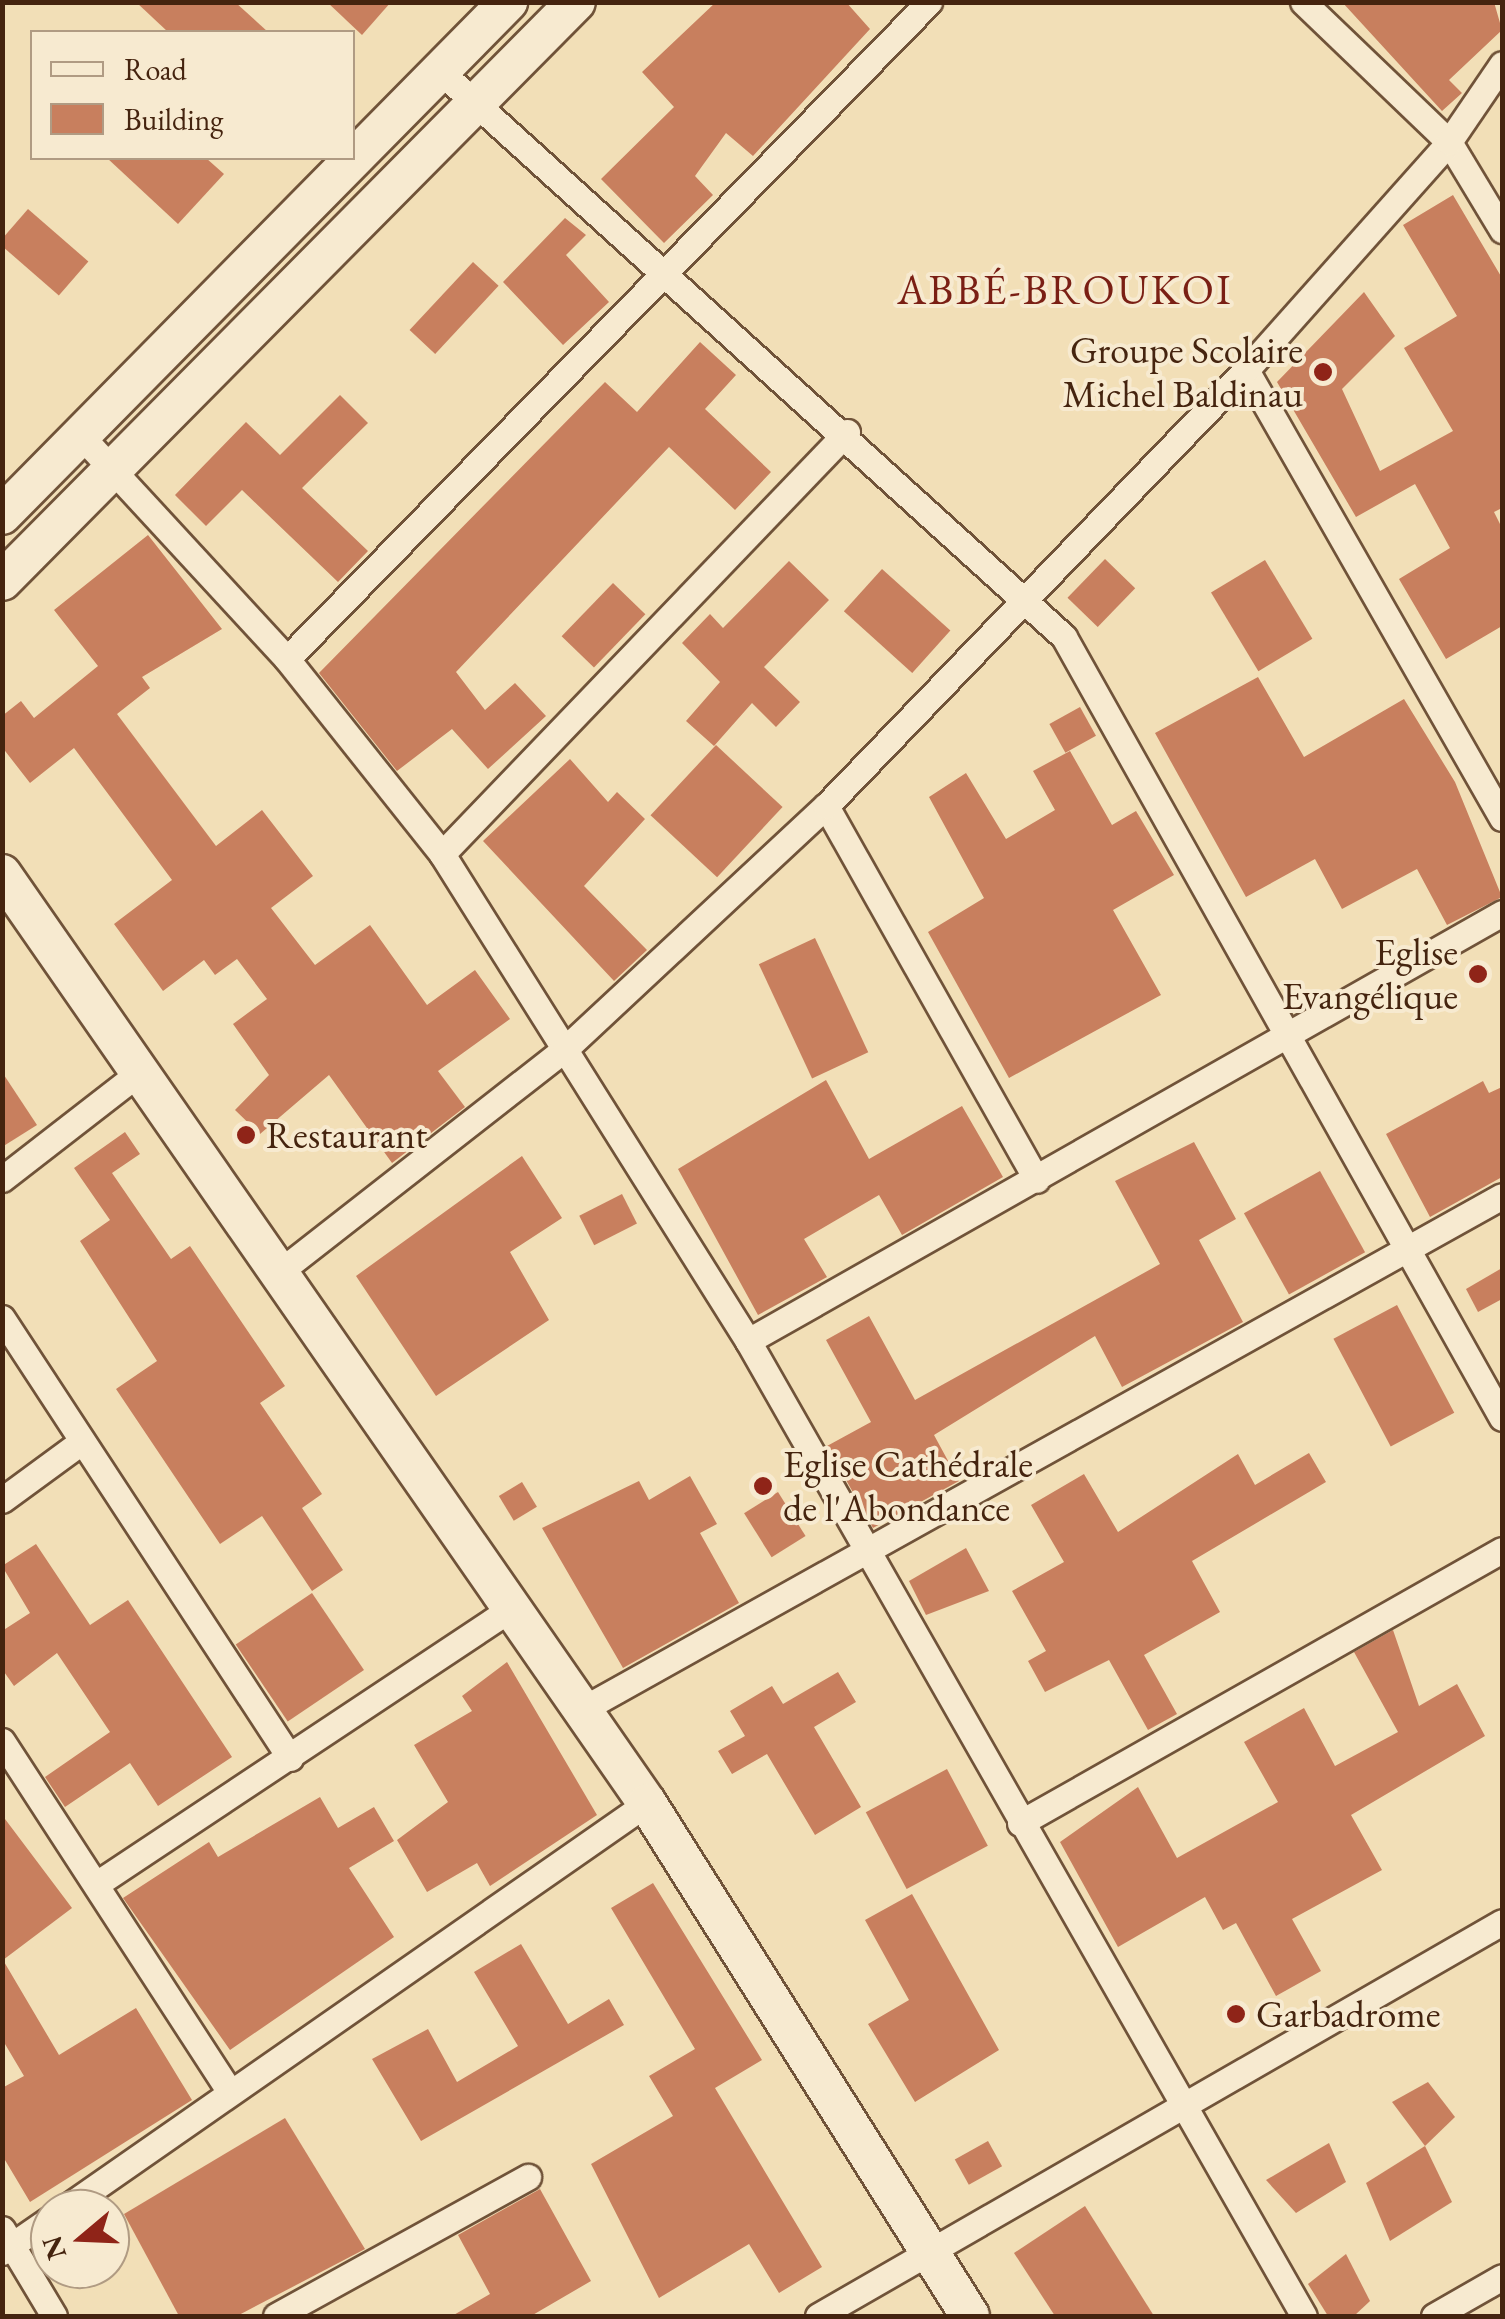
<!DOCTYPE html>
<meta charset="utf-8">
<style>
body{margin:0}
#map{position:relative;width:1505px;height:2319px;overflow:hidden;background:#f2dfb7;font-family:"EB Garamond",serif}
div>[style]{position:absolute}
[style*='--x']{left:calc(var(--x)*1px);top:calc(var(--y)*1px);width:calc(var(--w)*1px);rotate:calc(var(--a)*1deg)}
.building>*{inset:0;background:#c87f5e;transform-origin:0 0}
.roads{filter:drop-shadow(2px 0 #705339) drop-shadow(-2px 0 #705339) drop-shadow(0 2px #705339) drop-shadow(0 -2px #705339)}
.street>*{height:25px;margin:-12.5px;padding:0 12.5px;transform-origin:12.5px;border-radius:12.5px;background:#f7ead0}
.secondary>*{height:38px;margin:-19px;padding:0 19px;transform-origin:19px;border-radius:19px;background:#f7ead0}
.dots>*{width:28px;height:28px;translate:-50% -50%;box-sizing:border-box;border:5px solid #f7ead0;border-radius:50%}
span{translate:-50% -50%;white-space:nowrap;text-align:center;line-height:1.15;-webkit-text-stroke:8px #f7ead0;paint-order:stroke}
.poi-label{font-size:38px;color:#45240f}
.right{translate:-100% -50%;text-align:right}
.left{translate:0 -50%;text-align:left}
.quarter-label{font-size:42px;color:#7a1f14;letter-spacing:2.5px}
.frame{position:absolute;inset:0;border:5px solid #45240f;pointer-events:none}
.legend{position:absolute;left:30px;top:30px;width:325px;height:130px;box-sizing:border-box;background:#f7ead0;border:2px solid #b09b83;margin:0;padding:12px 18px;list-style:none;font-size:30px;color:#45240f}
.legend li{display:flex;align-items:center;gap:20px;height:50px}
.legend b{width:50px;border:2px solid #b09b83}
.north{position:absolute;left:30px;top:2189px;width:100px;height:100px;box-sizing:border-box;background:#f7ead0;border:2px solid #b09b83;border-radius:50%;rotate:251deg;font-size:28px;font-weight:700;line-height:40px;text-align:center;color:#45240f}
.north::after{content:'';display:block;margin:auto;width:35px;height:45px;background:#8f2418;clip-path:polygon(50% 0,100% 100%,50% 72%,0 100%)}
</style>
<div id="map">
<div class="building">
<i style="clip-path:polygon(136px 2px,235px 2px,268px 32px,168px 32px)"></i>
<i style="clip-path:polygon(327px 2px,391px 2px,362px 35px)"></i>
<i style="clip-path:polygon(716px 2px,846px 2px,870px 29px,753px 156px,726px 133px,695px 176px,713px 195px,664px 243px,601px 179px,674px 107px,642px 72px)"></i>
<i style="clip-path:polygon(1342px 2px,1494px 2px,1502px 30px,1449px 80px,1462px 93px,1442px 111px)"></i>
<i style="clip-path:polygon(107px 158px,206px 158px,224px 174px,178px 224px)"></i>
<i style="clip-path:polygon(1453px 195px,1502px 278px,1502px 508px,1494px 512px,1502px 528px,1502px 626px,1446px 659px,1399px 579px,1450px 548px,1415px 484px,1356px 517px,1277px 382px,1364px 292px,1395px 336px,1342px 389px,1380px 471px,1453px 431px,1404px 348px,1457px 316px,1403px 225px)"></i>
<i style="left:28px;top:209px;width:80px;height:45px;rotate:41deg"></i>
<i style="clip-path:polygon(565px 218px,586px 235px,566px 255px,609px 302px,563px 345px,503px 282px)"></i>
<i style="left:473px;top:262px;width:35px;height:93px;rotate:43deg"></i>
<i style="clip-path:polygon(700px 342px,736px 375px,705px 409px,771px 472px,735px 510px,669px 447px,456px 672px,485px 710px,515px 683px,546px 716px,488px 769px,452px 729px,397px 771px,319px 673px,605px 382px,637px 412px)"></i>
<i style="clip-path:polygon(340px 395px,368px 423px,302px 488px,368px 551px,338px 582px,242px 490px,206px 526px,175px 495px,246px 422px,280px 455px)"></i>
<i style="clip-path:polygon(148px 535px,222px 629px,142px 677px,150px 688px,117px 714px,216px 846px,262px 810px,313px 876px,271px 908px,315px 965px,370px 925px,427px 1005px,475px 970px,510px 1019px,438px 1071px,465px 1107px,392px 1163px,329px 1075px,260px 1134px,235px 1110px,269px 1075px,233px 1024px,267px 999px,237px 959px,215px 975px,204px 960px,163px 991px,114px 924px,172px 880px,74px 748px,30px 783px,2px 747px,2px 716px,21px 701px,34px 718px,98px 666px,54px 610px)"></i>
<i style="left:1105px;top:559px;width:42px;height:54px;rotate:44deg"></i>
<i style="left:1265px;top:560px;width:92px;height:63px;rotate:59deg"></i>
<i style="clip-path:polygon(789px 561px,829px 600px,764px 667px,800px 702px,776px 727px,752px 703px,714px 746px,686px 721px,720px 682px,682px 643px,710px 614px,723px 628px)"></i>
<i style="left:882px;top:569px;width:92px;height:57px;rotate:42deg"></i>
<i style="left:613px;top:583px;width:45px;height:74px;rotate:44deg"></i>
<i style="clip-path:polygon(1258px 677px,1304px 757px,1404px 699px,1455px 782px,1502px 897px,1447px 925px,1417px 869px,1342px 909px,1315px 859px,1246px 897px,1155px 733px)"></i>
<i style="left:1080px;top:707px;width:33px;height:35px;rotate:61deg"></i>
<i style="left:716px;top:745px;width:91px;height:96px;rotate:43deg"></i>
<i style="clip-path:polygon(1070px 751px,1112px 825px,1136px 811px,1174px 875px,1113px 910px,1161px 995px,1009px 1078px,928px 932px,984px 898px,929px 797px,966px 773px,1006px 839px,1055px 810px,1033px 771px)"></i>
<i style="clip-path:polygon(570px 759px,608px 802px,617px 792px,645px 819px,584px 886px,647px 950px,614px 981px,483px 841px)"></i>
<i style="left:815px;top:938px;width:126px;height:62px;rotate:65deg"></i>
<i style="clip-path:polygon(2px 1072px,37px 1125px,2px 1147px)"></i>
<i style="clip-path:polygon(826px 1080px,869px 1159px,962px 1106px,1003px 1177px,902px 1235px,879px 1195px,804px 1239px,827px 1277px,758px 1315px,678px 1169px)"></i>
<i style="clip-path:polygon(1483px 1081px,1489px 1093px,1502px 1087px,1502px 1177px,1430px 1217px,1386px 1134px)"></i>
<i style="clip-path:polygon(125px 1132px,140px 1154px,112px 1173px,171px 1259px,190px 1246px,285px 1386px,260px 1403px,322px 1494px,302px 1508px,343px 1570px,312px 1591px,262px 1516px,220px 1544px,116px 1389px,157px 1361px,80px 1241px,110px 1220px,74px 1168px)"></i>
<i style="clip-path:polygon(1194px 1142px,1236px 1219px,1199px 1240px,1243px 1322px,1122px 1387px,1095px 1336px,934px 1435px,959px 1481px,873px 1528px,827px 1446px,871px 1422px,826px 1340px,869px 1316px,915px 1400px,1160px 1264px,1115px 1181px)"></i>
<i style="clip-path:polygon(522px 1156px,562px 1218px,510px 1252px,549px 1320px,436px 1396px,356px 1276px)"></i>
<i style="left:1320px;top:1171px;width:93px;height:87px;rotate:61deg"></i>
<i style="left:622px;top:1194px;width:33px;height:48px;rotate:63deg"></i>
<i style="clip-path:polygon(1502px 1268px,1502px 1299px,1478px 1312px,1466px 1289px)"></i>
<i style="left:1397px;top:1305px;width:122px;height:72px;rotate:62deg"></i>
<i style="clip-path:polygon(1309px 1453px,1326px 1482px,1192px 1561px,1220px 1612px,1144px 1655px,1177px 1714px,1148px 1730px,1109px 1660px,1045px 1692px,1028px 1661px,1046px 1651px,1012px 1591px,1064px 1562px,1031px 1505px,1084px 1474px,1118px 1532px,1238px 1454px,1255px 1485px)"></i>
<i style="clip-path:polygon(690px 1476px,717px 1524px,700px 1533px,739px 1603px,623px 1668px,542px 1528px,639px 1481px,649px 1500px)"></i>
<i style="left:522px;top:1482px;width:29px;height:27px;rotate:59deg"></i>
<i style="left:778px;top:1492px;width:52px;height:40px;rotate:58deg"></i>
<i style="clip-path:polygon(36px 1544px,90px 1625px,128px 1600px,232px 1757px,158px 1806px,130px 1763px,65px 1807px,45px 1777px,110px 1732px,57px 1653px,14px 1686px,2px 1669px,2px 1631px,30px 1613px,2px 1566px)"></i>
<i style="clip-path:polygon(966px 1548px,989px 1591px,926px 1615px,909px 1581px)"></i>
<i style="left:312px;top:1593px;width:93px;height:92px;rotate:56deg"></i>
<i style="clip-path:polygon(1393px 1630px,1419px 1706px,1457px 1684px,1485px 1736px,1351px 1815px,1382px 1870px,1292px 1919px,1321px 1971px,1276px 1996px,1236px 1923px,1223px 1930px,1205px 1897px,1118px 1947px,1060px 1842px,1138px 1787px,1177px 1858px,1278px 1802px,1244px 1742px,1304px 1708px,1335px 1766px,1398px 1732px,1354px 1652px)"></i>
<i style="clip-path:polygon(507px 1662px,597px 1815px,490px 1886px,477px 1863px,427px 1892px,397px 1840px,448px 1802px,414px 1745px,472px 1711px,462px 1696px)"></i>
<i style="clip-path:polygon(838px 1672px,856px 1702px,814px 1727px,861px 1807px,815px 1835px,767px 1754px,732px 1774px,718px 1751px,745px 1736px,730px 1711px,772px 1686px,783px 1704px)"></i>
<i style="left:947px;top:1769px;width:87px;height:92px;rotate:62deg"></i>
<i style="clip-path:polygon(320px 1797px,338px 1828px,374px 1807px,394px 1841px,349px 1868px,394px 1937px,230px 2050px,123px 1898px,209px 1842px,218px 1857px)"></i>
<i style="clip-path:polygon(2px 1815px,72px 1908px,3px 1960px,59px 2055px,136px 2008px,192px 2100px,30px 2202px,2px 2155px,2px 2088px,24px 2076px,2px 2039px)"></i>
<i style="clip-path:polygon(653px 1883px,762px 2060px,715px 2088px,822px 2267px,779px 2293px,749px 2244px,659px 2298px,591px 2164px,673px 2116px,649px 2076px,695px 2049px,611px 1908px)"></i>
<i style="clip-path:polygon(912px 1894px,999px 2050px,915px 2102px,868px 2024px,909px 2000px,865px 1920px)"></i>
<i style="clip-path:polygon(521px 1944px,568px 2024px,609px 1999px,624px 2025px,421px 2141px,372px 2059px,428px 2029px,457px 2082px,518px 2046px,474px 1972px)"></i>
<i style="clip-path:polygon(1428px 2082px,1455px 2117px,1425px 2146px,1392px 2102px)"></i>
<i style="clip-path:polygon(285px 2118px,365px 2249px,237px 2316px,179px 2316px,124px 2214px)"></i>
<i style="left:988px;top:2141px;width:29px;height:38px;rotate:61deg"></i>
<i style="clip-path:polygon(1329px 2143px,1346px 2182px,1296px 2213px,1266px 2180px)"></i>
<i style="clip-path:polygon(1425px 2146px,1452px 2202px,1390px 2241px,1366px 2183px)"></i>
<i style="clip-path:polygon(540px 2189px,591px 2281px,531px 2316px,452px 2316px,490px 2294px,458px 2235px)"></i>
<i style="clip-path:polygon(1085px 2206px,1154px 2316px,1055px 2316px,1014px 2253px)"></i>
<i style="clip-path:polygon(1346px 2254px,1370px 2301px,1354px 2316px,1328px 2316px,1308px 2284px)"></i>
</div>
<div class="roads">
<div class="street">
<i style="--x:1303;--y:2;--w:202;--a:43.8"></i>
<i style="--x:1449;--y:142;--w:103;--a:58.9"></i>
<i style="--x:441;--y:72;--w:841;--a:42.2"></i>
<i style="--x:1064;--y:637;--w:895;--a:60.72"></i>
<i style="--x:1246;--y:370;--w:516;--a:60.26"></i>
<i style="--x:83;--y:438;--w:301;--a:47.3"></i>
<i style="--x:287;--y:659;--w:249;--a:51.5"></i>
<i style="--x:442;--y:854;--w:575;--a:57.86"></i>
<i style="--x:748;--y:1341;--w:1122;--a:60.31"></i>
<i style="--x:287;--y:659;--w:919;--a:-45.66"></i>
<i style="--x:826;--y:806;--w:429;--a:60.6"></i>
<i style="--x:442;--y:854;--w:585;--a:-46.18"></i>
<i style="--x:2;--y:1179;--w:168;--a:-37.8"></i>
<i style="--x:278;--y:1273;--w:364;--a:-38"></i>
<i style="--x:565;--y:1049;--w:357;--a:-43"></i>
<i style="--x:826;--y:806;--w:605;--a:-46.07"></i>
<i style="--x:1246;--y:370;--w:305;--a:-48.3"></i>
<i style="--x:1449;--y:142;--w:94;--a:-55.8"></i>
<i style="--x:2;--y:1318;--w:526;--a:56.79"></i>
<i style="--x:748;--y:1341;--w:867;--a:-29.58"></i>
<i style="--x:2;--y:1500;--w:97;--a:-36.2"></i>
<i style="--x:583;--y:1709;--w:1052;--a:-29.17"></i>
<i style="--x:2;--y:1741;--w:419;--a:57"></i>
<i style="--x:1020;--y:1823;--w:554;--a:-29.53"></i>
<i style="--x:98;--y:1883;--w:498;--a:-33.6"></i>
<i style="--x:64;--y:2209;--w:710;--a:-34.85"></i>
<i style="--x:2;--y:2229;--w:101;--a:59.1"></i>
<i style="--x:2;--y:2252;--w:58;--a:-34.5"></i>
<i style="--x:276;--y:2316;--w:288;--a:-28.9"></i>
<i style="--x:818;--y:2316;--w:789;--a:-29.94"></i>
<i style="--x:1434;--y:2316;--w:78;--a:-29.8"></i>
</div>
<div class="secondary">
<i style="--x:2;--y:515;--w:721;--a:-45.39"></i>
<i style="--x:2;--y:581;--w:815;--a:-45.25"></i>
<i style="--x:2;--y:874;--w:1131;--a:55.23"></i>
<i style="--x:647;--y:1803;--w:606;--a:57.8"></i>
</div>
</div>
<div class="dots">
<i style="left:1323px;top:372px;background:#8f2418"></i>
<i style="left:1478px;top:974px;background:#8f2418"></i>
<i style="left:246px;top:1135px;background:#8f2418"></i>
<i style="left:763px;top:1486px;background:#8f2418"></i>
<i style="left:1236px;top:2014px;background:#8f2418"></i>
</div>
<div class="poi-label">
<span class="right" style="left:1303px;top:372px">Groupe Scolaire<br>Michel Baldinau</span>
<span class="right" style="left:1458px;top:974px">Eglise<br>Evangélique</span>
<span class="left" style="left:266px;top:1135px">Restaurant</span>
<span class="left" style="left:783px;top:1486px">Eglise Cathédrale<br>de l'Abondance</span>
<span class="left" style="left:1256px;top:2014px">Garbadrome</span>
</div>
<div class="quarter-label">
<span style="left:1065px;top:290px">ABBÉ-BROUKOI</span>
</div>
<div class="frame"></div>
<ul class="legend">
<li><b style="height:12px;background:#f7ead0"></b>Road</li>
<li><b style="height:28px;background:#c87f5e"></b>Building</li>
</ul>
<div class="north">N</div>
</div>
